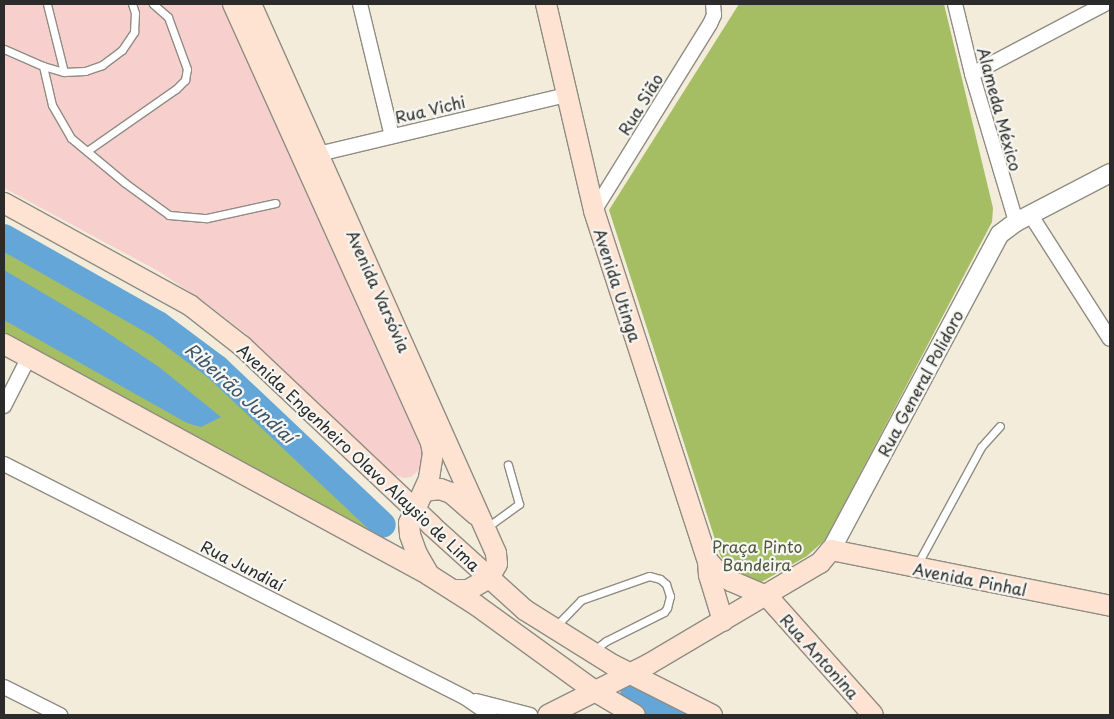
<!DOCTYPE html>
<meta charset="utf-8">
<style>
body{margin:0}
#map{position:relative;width:1114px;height:719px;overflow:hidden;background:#f3ecdb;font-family:"Playpen Sans",sans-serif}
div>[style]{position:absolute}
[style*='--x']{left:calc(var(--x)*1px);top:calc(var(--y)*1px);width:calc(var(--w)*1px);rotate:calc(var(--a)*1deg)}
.built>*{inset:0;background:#f7d0ce}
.green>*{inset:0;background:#a5bd63}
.water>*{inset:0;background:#64a6d8}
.river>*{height:26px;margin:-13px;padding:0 13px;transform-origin:13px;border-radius:13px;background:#64a6d8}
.roads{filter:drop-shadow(1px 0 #8f8c83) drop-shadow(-1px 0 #8f8c83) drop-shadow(0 1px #8f8c83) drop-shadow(0 -1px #8f8c83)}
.service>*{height:7px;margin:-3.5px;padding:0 3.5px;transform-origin:3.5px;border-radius:3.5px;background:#fff}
.minor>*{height:14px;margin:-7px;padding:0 7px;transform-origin:7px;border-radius:7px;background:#fff}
.tertiary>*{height:18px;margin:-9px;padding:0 9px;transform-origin:9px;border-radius:9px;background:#fff}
.secondary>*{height:20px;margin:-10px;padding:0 10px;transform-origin:10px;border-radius:10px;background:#fee3d2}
span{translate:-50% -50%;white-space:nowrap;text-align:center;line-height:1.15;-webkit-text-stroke:4.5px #f6f6f2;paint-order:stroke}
.street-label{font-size:16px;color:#2b2b2b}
.park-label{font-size:16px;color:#50573c}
.water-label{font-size:18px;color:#3f5668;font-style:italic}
.frame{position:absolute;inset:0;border:5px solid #2b2b2b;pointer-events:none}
</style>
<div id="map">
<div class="built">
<i style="clip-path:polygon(4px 4px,221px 4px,421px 448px,422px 463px,419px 470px,411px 477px,404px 478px,394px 475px,246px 334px,206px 303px,158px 271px,4px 188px)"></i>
</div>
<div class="green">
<i style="clip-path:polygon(739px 4px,944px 4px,993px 208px,992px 222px,826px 539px,807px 556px,758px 584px,726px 566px,720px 555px,609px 210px)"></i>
<i style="clip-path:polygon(4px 247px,119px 310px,210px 369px,374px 526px,371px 532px,4px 332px)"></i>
</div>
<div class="water">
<i style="clip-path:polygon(4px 270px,87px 319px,159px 367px,221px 417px,201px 427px,187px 423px,4px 320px)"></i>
</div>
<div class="river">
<i style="--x:4;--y:237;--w:177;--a:29.5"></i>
<i style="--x:158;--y:324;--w:74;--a:36.7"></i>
<i style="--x:217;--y:368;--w:228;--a:43.4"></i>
<i style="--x:633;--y:695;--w:44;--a:27.1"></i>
</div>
<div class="roads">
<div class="service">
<i style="--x:47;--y:4;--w:70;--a:76"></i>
<i style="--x:4;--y:49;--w:43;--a:23.6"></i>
<i style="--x:43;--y:66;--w:22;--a:16"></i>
<i style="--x:64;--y:72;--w:21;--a:-3"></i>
<i style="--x:85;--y:71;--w:18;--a:-19"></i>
<i style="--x:102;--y:65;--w:25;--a:-37"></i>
<i style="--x:122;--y:50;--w:22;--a:-56"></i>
<i style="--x:134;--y:32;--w:19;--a:-87"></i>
<i style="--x:135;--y:13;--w:9;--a:-108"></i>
<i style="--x:43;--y:66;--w:40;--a:77"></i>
<i style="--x:52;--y:105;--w:38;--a:60"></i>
<i style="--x:71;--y:138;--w:70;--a:39.8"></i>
<i style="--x:125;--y:183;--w:54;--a:36"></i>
<i style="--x:169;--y:215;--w:38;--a:5"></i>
<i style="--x:207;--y:218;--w:70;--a:-12.4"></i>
<i style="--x:87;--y:151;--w:108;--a:-34.9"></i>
<i style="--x:176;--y:89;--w:13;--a:-45"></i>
<i style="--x:185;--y:80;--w:11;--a:-80"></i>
<i style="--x:187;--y:69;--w:55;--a:-110.1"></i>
<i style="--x:168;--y:17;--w:20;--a:-139"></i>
<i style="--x:486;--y:528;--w:41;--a:-36"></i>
<i style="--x:519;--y:504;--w:41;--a:-105.8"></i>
<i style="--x:917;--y:565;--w:134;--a:-61.5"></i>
<i style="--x:981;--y:447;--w:28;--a:-48"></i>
<i style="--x:556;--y:626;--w:36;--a:-46"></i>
<i style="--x:581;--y:600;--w:72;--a:-19.4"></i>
<i style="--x:649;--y:576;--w:11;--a:15"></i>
<i style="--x:660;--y:579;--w:8;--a:40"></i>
<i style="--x:666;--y:584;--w:13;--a:72"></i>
<i style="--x:670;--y:596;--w:12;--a:104"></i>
<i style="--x:667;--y:608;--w:5;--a:127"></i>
<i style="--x:664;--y:612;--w:65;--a:153.4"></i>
<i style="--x:606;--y:641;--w:16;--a:142"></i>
</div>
<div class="minor">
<i style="--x:360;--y:4;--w:136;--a:76.4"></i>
<i style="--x:955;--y:4;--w:72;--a:76.3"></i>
<i style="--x:972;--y:74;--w:154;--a:73.4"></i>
<i style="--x:972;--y:74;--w:150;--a:-27.8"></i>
<i style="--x:310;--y:156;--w:264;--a:-13.4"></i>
<i style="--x:594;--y:211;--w:220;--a:-58.2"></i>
<i style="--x:710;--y:24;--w:10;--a:-66"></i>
<i style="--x:714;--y:15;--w:11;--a:-95"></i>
<i style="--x:1030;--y:214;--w:148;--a:57.4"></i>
<i style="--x:4;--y:406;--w:55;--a:-63"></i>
<i style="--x:4;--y:464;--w:518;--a:26.86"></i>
<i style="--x:466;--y:698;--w:29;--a:35"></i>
<i style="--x:4;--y:687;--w:63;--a:26.6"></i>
<i style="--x:476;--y:701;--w:56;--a:14.5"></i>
</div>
<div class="tertiary">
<i style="--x:831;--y:550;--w:358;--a:-61.9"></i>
<i style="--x:1000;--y:234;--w:20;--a:-37"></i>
<i style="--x:1016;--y:222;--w:106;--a:-27.5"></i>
</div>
<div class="secondary">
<i style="--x:233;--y:4;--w:482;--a:65.7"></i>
<i style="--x:431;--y:443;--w:10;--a:79"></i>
<i style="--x:433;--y:453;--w:26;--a:99"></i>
<i style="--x:429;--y:479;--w:48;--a:114.4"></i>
<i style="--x:409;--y:523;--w:12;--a:85"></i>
<i style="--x:410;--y:535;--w:20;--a:70"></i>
<i style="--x:417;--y:554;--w:24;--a:60"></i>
<i style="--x:251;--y:4;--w:601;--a:65.95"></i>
<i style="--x:496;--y:553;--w:11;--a:85"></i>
<i style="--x:497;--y:564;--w:16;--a:120"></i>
<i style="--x:489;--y:578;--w:24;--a:150"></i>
<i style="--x:468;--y:590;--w:13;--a:180"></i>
<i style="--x:546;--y:4;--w:212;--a:76.9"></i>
<i style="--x:594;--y:211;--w:368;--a:72"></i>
<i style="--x:708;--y:561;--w:14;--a:86"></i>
<i style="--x:709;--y:575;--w:48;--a:73.1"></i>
<i style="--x:4;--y:203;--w:213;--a:28.8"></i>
<i style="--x:191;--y:306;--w:65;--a:38.1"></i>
<i style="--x:242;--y:346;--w:260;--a:43.4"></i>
<i style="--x:431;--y:525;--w:127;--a:42.1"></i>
<i style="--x:525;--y:610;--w:104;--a:32"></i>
<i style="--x:613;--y:665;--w:111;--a:26.8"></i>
<i style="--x:4;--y:344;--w:484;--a:28.5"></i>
<i style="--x:429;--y:575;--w:56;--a:32.6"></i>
<i style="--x:476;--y:605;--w:148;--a:35.9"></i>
<i style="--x:596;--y:692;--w:45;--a:30.5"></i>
<i style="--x:424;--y:491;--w:16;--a:-7"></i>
<i style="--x:440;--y:489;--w:12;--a:20"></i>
<i style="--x:451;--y:493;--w:33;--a:41"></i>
<i style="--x:708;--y:561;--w:13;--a:48"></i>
<i style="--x:717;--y:571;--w:17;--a:36"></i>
<i style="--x:731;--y:581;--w:39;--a:23"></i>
<i style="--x:767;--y:596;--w:159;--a:48.3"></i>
<i style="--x:548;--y:715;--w:113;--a:-26.8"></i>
<i style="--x:649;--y:664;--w:199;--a:-30.6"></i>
<i style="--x:820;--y:563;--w:17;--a:-50"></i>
<i style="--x:831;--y:550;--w:285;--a:11.3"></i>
</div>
</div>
<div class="street-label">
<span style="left:640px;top:104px;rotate:-58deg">Rua Sião</span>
<span style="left:430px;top:109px;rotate:-13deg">Rua Vichi</span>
<span style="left:1000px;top:109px;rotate:75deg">Alameda México</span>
<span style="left:618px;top:285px;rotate:72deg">Avenida Utinga</span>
<span style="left:379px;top:291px;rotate:66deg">Avenida Varsóvia</span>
<span style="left:920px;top:383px;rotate:-62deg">Rua General Polidoro</span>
<span style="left:359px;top:457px;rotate:43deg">Avenida Engenheiro Olavo Alaysio de Lima</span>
<span style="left:243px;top:565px;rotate:27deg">Rua Jundiaí</span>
<span style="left:970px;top:579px;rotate:11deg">Avenida Pinhal</span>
<span style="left:820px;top:656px;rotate:48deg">Rua Antonina</span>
</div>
<div class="park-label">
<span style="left:757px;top:555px">Praça Pinto<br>Bandeira</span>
</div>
<div class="water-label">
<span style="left:240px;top:393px;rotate:42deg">Ribeirão Jundiaí</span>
</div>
<div class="frame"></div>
</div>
